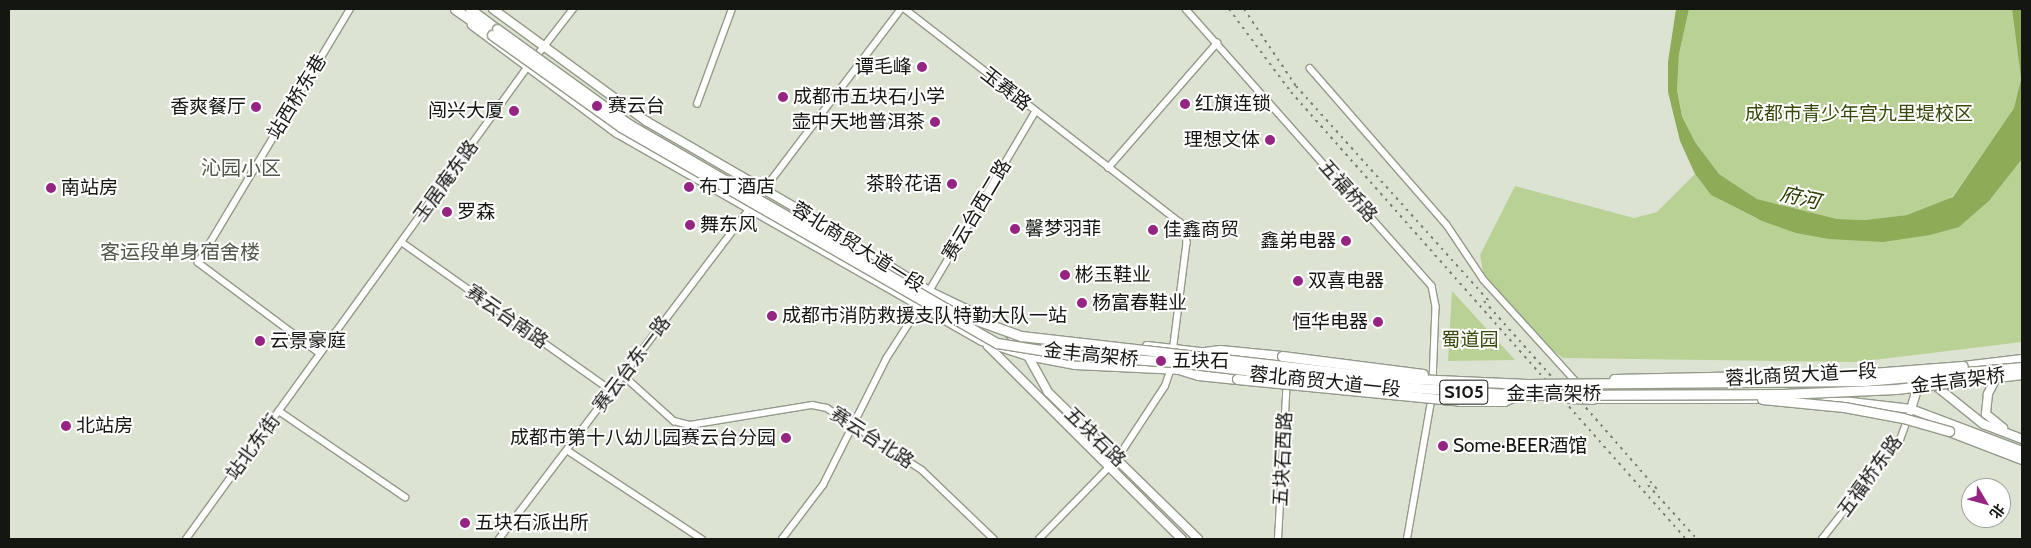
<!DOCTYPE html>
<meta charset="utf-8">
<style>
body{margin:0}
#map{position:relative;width:2031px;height:548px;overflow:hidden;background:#dce3d2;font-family:Cabin,"Noto Sans SC",sans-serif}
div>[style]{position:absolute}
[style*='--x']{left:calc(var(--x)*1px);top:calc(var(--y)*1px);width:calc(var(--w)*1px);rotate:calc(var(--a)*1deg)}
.green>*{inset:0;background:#bad195}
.water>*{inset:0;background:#8eac58}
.roads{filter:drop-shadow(1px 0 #939a8a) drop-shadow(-1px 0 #939a8a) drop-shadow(0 1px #939a8a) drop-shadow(0 -1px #939a8a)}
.minor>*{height:5.5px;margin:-2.75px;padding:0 2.75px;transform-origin:2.75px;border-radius:2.75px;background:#fff}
.major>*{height:8px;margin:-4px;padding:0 4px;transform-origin:4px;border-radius:4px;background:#fff}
.highway>*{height:9px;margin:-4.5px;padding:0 4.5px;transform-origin:4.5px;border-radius:4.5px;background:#fff}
.rail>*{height:2px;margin-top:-1px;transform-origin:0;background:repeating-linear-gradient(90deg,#7b8074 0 2.5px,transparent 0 7.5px)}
.bridges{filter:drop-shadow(1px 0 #939a8a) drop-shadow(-1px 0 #939a8a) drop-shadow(0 1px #939a8a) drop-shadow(0 -1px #939a8a)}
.highway-bridge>*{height:9px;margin:-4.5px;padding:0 4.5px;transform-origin:4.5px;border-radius:4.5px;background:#fff}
.dots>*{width:14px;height:14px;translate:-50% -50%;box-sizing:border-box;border:2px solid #fff;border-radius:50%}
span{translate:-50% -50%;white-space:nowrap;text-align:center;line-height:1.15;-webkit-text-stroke:4px #fff;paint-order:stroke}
.shield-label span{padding:1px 4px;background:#fff;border:1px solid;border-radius:4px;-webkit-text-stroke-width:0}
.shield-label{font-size:18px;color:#141711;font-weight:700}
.poi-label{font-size:19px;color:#141711}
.right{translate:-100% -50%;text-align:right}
.left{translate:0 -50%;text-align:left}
.street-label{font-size:19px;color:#141711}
.park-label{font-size:19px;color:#364909}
.neighbourhood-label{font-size:20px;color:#53594a}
.water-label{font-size:20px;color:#2d3f00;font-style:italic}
.frame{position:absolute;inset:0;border:10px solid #141711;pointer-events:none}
.north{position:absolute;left:1961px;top:478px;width:50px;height:50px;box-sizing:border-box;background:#fff;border:1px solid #a1a2a0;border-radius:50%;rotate:127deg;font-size:14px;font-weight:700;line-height:20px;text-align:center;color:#141711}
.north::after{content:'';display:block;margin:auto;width:18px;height:22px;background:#962483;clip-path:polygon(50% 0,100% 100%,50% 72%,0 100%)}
</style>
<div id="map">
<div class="green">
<i style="clip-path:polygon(1689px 9px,2012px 9px,2021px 79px,2014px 108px,1953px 196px,1943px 203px,1907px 215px,1865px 220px,1837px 219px,1757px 199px,1719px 174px,1695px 142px,1682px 115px,1677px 90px,1679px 54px)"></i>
<i style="clip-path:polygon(2022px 159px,2022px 342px,1857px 362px,1563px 358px,1548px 347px,1484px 277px,1480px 255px,1515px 186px,1634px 218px,1657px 212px,1695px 174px,1711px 195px,1757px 219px,1959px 227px,1989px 201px)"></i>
<i style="clip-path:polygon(1452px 291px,1515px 360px,1448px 361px)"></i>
</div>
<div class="water">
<i style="clip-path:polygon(1676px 9px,1689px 9px,1679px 54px,1677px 90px,1682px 116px,1695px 142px,1719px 174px,1757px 199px,1837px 219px,1865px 220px,1907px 215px,1953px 197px,2014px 108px,2021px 79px,2012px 9px,2022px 9px,2022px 159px,1989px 201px,1959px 227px,1930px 235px,1883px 242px,1829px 239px,1796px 233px,1762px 221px,1711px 195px,1695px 174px,1680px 141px,1668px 92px,1668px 62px)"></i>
</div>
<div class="roads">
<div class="minor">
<i style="--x:905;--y:9;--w:348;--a:37.8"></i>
<i style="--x:1180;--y:222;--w:8;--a:50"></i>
<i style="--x:1185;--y:228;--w:15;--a:82"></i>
<i style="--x:1187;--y:243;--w:110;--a:97.3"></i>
<i style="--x:1186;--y:9;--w:370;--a:48.4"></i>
<i style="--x:1432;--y:286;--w:21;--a:79"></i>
<i style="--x:1436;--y:307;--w:75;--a:92.3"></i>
<i style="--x:535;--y:58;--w:62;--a:-52.2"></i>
<i style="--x:1310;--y:68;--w:208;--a:48.9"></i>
<i style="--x:1447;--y:225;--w:66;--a:56.1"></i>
<i style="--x:1484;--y:280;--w:162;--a:47.8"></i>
<i style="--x:1593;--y:400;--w:173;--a:0"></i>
<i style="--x:697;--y:104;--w:101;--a:-69.8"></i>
<i style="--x:1108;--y:168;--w:166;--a:-48.9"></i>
<i style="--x:403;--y:243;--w:256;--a:35.3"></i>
<i style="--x:928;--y:293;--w:210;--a:-59.4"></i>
<i style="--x:320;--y:354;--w:152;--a:-143.3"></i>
<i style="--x:198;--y:263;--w:296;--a:-59.1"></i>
<i style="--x:623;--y:375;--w:69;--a:42"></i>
<i style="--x:674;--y:421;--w:16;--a:14"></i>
<i style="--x:690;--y:425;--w:124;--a:-9.3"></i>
<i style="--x:812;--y:405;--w:15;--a:11"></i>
<i style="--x:827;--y:408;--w:113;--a:33.1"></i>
<i style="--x:922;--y:470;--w:100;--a:43.8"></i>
<i style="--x:1800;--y:399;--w:21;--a:-3"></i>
<i style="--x:279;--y:411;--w:153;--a:34.3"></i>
<i style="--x:567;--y:450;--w:162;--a:33.4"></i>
<i style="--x:186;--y:539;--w:585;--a:-54.11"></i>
<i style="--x:499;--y:539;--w:665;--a:-52.82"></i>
<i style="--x:782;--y:539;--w:68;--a:-52.8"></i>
<i style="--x:823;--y:485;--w:141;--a:-63.4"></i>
<i style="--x:886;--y:359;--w:67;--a:-57.3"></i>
<i style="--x:1039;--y:539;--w:112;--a:-45.7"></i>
<i style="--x:1117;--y:459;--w:87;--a:-56.7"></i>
<i style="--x:1165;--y:386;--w:21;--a:-71"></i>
<i style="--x:1278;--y:539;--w:161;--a:-86.8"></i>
<i style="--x:1407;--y:539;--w:145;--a:-80.1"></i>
<i style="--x:1822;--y:539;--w:126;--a:-51.8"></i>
<i style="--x:1900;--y:440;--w:33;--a:-70"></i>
</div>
<div class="major">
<i style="--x:493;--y:9;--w:190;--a:36.2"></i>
<i style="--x:646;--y:121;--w:181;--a:30.1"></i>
<i style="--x:803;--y:212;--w:149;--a:32.1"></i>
<i style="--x:929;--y:291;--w:71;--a:25.8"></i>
<i style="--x:472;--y:25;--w:181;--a:36.7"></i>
<i style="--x:617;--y:133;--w:420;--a:29.7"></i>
<i style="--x:982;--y:341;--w:48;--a:18.1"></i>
<i style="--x:1028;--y:356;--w:48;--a:10.8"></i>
<i style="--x:1075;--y:365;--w:148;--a:2.7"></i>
<i style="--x:1008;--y:332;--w:31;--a:50"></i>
<i style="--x:1028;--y:356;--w:41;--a:60.9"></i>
<i style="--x:1048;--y:392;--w:210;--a:44.4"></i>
<i style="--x:988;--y:346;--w:274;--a:44.9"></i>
<i style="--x:1147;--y:346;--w:63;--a:6.3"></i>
<i style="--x:1921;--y:374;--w:80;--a:38.9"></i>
<i style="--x:1983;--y:424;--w:42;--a:21"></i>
<i style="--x:1995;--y:380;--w:16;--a:117"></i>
<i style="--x:1988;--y:394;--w:20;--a:96"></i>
<i style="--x:1986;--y:414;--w:22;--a:39"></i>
<i style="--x:1817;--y:398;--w:95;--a:6.7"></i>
<i style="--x:1911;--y:409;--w:119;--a:20.7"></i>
<i style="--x:1570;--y:399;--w:23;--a:2"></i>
<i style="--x:1911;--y:409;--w:28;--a:-73"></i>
</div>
<div class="highway">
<i style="--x:455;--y:9;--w:45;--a:35.1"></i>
<i style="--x:470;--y:9;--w:34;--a:37"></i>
<i style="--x:1204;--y:352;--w:16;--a:-7"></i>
<i style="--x:1220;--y:350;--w:62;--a:5.5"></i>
<i style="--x:1963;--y:366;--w:59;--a:-6.8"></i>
<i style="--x:1172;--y:367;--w:27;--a:17"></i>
<i style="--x:1198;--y:375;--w:39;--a:6"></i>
<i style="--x:1949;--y:431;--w:78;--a:21"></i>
</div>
</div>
<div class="rail">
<i style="--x:1229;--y:9;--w:104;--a:53.2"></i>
<i style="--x:1291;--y:92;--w:597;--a:48.53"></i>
<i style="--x:1244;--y:9;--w:93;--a:56"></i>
<i style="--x:1296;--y:86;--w:292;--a:48.1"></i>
<i style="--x:1484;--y:301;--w:102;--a:48.2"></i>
<i style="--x:1564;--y:384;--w:16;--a:47"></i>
<i style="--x:1581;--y:402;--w:116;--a:48.9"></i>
<i style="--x:1648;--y:485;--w:73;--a:47.8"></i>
</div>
<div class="bridges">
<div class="highway-bridge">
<i style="--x:497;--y:29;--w:164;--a:35.8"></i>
<i style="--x:630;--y:125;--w:369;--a:30.1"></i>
<i style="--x:949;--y:310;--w:77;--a:19.9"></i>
<i style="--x:1021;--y:336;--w:373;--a:6.5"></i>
<i style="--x:1392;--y:378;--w:135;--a:2.5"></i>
<i style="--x:1527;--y:384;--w:338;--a:-0.5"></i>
<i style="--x:1865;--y:381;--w:158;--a:-5.1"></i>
<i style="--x:492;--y:35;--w:158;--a:35.5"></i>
<i style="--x:621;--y:127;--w:434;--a:29.9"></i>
<i style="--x:997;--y:343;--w:75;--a:9.2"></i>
<i style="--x:1071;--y:355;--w:104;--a:3.9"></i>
<i style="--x:1175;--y:362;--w:200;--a:6.6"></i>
<i style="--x:1374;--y:385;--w:145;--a:3.9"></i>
<i style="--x:1519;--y:395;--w:264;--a:-0.2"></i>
<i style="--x:1783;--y:394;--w:113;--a:-2.5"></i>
<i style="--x:1896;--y:389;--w:127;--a:-6.8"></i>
<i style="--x:1282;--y:356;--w:142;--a:7.3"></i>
<i style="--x:1237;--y:379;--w:224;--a:5.6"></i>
<i style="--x:1460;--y:401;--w:44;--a:0"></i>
<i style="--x:1504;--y:401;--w:10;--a:-24"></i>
<i style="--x:1614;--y:379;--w:245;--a:-1.2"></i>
<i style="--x:1859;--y:374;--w:104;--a:-4.4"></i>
<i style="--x:1762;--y:399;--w:82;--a:5.6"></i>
<i style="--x:1844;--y:407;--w:60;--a:10.6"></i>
<i style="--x:1903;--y:418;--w:48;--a:15.8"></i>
</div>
</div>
<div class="dots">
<i style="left:922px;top:67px;background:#962483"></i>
<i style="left:783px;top:97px;background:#962483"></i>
<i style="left:1185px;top:104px;background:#962483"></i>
<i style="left:597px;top:106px;background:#962483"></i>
<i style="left:256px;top:107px;background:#962483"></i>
<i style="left:514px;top:111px;background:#962483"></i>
<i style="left:935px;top:122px;background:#962483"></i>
<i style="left:1270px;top:140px;background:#962483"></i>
<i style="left:952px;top:184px;background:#962483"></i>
<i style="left:689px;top:187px;background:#962483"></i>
<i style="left:51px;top:188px;background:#962483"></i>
<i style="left:447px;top:212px;background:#962483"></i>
<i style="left:690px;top:225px;background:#962483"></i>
<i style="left:1015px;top:229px;background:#962483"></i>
<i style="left:1153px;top:230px;background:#962483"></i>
<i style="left:1346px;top:241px;background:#962483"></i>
<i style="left:1065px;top:275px;background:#962483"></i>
<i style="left:1298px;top:281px;background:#962483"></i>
<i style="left:1082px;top:303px;background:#962483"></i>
<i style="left:772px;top:316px;background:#962483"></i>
<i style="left:1378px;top:322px;background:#962483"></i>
<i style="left:260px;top:341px;background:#962483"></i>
<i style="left:1161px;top:361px;background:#962483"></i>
<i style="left:66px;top:426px;background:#962483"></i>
<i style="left:786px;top:438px;background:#962483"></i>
<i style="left:1443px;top:446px;background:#962483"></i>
<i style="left:465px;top:523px;background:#962483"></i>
</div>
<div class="shield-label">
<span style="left:1464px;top:392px">S105</span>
</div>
<div class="poi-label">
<span class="right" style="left:912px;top:67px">谭毛峰</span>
<span class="left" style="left:793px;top:97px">成都市五块石小学</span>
<span class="left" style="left:1195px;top:104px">红旗连锁</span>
<span class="left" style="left:608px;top:106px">赛云台</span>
<span class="right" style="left:246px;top:107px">香爽餐厅</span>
<span class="right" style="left:504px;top:111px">闯兴大厦</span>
<span class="right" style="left:925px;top:122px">壶中天地普洱茶</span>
<span class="right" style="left:1260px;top:140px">理想文体</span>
<span class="right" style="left:942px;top:184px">茶聆花语</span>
<span class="left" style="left:699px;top:187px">布丁酒店</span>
<span class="left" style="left:61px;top:188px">南站房</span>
<span class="left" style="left:457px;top:212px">罗森</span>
<span class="left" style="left:700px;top:225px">舞东风</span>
<span class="left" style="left:1025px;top:229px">馨梦羽菲</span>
<span class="left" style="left:1163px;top:230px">佳鑫商贸</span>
<span class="right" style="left:1336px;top:241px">鑫弟电器</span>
<span class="left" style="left:1075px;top:275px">彬玉鞋业</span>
<span class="left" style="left:1308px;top:281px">双喜电器</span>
<span class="left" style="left:1092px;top:303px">杨富春鞋业</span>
<span class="left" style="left:782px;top:316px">成都市消防救援支队特勤大队一站</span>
<span class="right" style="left:1368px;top:322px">恒华电器</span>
<span class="left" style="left:270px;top:341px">云景豪庭</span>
<span class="left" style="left:1172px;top:361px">五块石</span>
<span class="left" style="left:76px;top:426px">北站房</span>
<span class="right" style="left:776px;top:438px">成都市第十八幼儿园赛云台分园</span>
<span class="left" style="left:1453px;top:446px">Some·BEER酒馆</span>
<span class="left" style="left:475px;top:523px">五块石派出所</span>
</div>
<div class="street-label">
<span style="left:1006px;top:89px;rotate:38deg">玉赛路</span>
<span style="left:297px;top:97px;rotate:-59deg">站西桥东巷</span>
<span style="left:446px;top:181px;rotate:-54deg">玉居庵东路</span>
<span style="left:1348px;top:191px;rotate:48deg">五福桥路</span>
<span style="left:977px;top:210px;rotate:-59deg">赛云台西二路</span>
<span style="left:858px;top:247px;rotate:32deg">蓉北商贸大道一段</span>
<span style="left:507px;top:317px;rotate:35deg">赛云台南路</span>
<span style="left:1091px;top:355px;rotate:6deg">金丰高架桥</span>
<span style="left:632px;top:364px;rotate:-53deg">赛云台东一路</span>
<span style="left:1801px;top:375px;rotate:-3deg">蓉北商贸大道一段</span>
<span style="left:1958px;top:381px;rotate:-7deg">金丰高架桥</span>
<span style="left:1325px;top:382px;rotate:6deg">蓉北商贸大道一段</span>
<span style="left:1554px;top:394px">金丰高架桥</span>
<span style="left:1095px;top:437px;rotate:44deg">五块石路</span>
<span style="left:872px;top:438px;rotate:33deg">赛云台北路</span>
<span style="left:253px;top:447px;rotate:-54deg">站北东街</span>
<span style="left:1283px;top:459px;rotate:-87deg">五块石西路</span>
<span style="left:1870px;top:476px;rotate:-54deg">五福桥东路</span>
</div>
<div class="park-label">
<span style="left:1859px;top:114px">成都市青少年宫九里堤校区</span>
<span style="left:1470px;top:340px">蜀道园</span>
</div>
<div class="neighbourhood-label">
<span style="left:241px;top:168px">沁园小区</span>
<span style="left:180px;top:252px">客运段单身宿舍楼</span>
</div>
<div class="water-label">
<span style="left:1800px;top:198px;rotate:13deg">府河</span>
</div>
<div class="frame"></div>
<div class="north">北</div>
</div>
